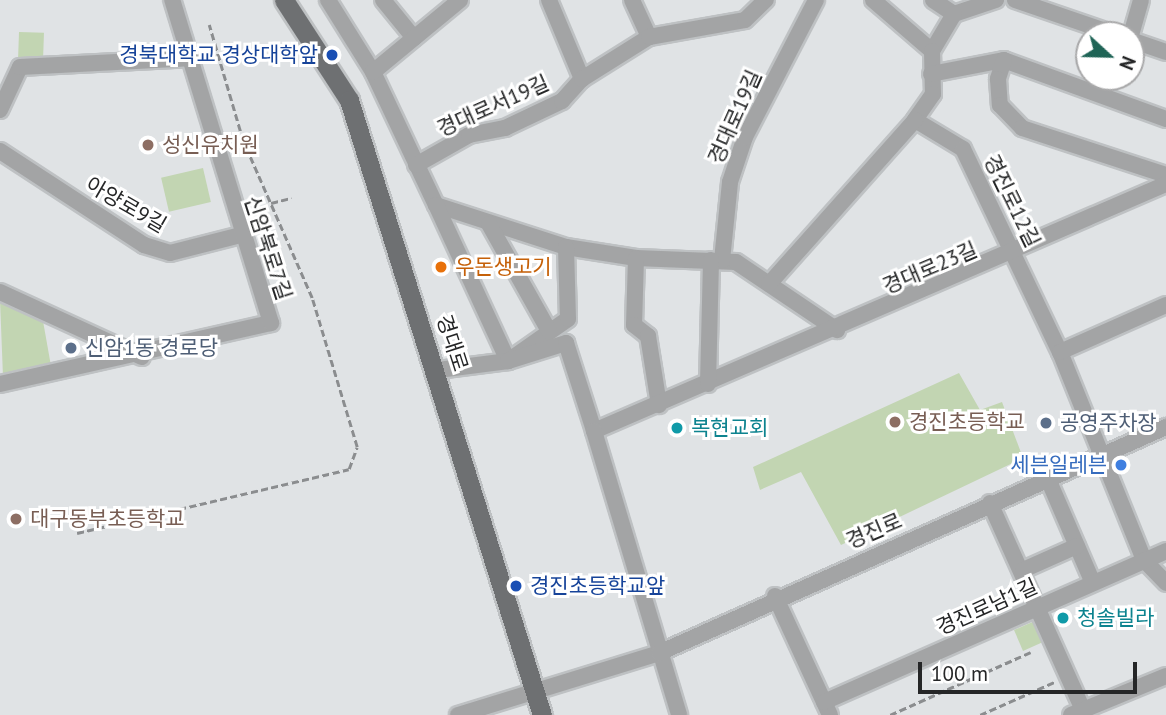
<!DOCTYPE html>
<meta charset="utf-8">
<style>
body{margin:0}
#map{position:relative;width:1166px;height:715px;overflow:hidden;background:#e0e3e5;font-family:"PT Sans","Noto Sans KR",sans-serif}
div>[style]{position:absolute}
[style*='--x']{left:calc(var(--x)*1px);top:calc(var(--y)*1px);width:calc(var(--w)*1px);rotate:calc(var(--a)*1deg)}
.green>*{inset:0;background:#c2d5b2;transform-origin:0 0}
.path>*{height:2.5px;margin-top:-1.25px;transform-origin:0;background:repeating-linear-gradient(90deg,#8b8d8f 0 7px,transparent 0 10.5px)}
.roads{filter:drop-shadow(2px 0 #bec1c3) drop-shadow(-2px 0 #bec1c3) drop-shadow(0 2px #bec1c3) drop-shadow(0 -2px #bec1c3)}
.minor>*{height:16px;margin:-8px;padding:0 8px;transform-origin:8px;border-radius:8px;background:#a3a4a5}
.major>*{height:19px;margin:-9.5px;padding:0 9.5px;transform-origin:9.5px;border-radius:9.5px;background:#6e7072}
.dots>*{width:19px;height:19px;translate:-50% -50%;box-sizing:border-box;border:4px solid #fff;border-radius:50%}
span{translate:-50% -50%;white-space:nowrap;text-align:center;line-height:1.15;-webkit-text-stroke:6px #fff;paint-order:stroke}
.transit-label{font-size:21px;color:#164399}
.right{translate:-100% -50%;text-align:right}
.left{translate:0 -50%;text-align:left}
.street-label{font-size:21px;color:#252627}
.education-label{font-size:21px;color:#785e54}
.food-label{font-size:21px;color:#c56008}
.service-label{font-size:21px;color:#4e5e75}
.culture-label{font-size:21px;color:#0d838f}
.shop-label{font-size:21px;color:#366cbe}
.north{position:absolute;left:1075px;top:21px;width:70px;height:70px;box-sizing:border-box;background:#fff;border:2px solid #a8a8a9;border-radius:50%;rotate:112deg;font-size:19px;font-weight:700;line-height:28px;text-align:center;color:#252627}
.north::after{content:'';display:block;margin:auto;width:24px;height:32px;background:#1f6456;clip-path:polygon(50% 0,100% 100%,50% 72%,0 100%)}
.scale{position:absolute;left:918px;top:662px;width:219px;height:32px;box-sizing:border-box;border:4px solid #252627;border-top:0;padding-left:9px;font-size:21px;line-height:24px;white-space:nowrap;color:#252627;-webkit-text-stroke:5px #fff;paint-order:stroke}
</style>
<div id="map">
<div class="green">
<i style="left:19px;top:32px;width:25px;height:28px;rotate:2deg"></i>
<i style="left:203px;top:168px;width:35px;height:43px;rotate:77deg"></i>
<i style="clip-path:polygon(0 300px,43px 321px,51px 366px,3px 377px)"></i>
<i style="clip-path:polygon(959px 373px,980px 410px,1002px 402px,1023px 458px,841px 545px,801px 472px,760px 490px,753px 467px)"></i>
<i style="clip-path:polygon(1037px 620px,1043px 642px,1023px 651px,1014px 630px)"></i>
</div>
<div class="path">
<i style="--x:230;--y:144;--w:13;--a:-13"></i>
<i style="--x:271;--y:203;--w:21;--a:-14"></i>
<i style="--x:77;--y:533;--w:279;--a:-13.2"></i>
<i style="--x:349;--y:469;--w:23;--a:-70"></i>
<i style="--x:357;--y:447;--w:156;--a:-106.8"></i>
<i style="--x:312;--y:298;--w:171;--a:-113.7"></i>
<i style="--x:243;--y:141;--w:121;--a:-106.3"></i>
<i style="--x:890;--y:715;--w:154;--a:-24.1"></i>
<i style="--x:980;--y:715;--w:81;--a:-24"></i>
</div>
<div class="roads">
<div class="minor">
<i style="--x:328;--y:0;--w:85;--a:58"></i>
<i style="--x:373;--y:72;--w:147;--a:64.7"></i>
<i style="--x:436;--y:205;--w:137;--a:17.9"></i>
<i style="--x:566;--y:247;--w:71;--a:8.9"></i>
<i style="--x:636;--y:258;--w:100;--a:2.3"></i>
<i style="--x:736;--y:262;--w:122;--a:34"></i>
<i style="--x:383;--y:0;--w:49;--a:50.8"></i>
<i style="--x:549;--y:0;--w:86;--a:67.3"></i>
<i style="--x:632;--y:0;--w:41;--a:65.3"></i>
<i style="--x:873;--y:0;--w:78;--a:40.8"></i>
<i style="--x:933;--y:0;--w:25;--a:34"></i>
<i style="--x:996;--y:0;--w:44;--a:161.6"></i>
<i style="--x:954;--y:14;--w:43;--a:120.7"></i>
<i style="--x:932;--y:51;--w:43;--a:88.7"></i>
<i style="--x:933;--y:94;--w:32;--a:125"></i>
<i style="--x:915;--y:120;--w:56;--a:31.1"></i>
<i style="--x:963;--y:149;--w:225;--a:64.5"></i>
<i style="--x:1060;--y:352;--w:224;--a:68"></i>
<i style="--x:1144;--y:560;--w:32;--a:46"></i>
<i style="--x:1015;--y:0;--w:108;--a:18.9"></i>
<i style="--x:1131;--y:35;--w:36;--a:-74"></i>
<i style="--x:1131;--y:40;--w:37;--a:19"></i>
<i style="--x:373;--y:72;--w:113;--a:-39.6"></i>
<i style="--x:931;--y:74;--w:74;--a:-10.9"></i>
<i style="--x:0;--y:110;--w:47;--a:-65.1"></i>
<i style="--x:20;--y:67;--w:169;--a:-3"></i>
<i style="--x:1166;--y:119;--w:172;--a:-160"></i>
<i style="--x:1004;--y:60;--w:20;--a:108"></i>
<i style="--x:998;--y:79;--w:26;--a:86"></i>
<i style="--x:1000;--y:105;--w:32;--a:46"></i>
<i style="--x:1022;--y:128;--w:151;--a:18.1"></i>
<i style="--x:0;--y:151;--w:172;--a:33.1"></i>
<i style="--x:144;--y:245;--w:27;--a:17"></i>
<i style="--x:170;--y:253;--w:73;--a:-14.2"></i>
<i style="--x:416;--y:165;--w:61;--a:-29.5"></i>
<i style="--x:469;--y:135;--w:37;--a:-11"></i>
<i style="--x:505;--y:128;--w:63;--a:-25.3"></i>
<i style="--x:562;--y:101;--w:30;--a:-48"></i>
<i style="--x:582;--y:79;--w:79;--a:-32.1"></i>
<i style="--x:649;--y:37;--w:97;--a:-10"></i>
<i style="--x:745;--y:20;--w:29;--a:-44"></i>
<i style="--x:436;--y:205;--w:172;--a:65.2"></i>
<i style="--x:508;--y:361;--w:73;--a:-35"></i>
<i style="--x:568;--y:319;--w:72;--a:-91.6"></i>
<i style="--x:489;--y:224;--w:123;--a:60.7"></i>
<i style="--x:636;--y:258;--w:67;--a:91.7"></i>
<i style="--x:634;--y:325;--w:18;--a:38"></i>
<i style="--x:648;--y:336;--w:70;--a:80.9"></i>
<i style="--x:722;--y:260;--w:78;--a:-84.1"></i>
<i style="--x:730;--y:182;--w:47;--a:-71.6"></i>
<i style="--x:745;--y:137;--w:154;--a:-62.6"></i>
<i style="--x:769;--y:284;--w:220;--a:-48.3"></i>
<i style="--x:0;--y:292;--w:156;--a:24.6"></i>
<i style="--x:1060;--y:352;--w:116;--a:-23.9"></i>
<i style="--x:438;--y:370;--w:71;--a:-7.3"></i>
<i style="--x:508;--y:361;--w:61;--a:-17.2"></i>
<i style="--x:566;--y:343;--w:92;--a:72.3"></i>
<i style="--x:594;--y:431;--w:623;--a:-23.36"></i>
<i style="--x:0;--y:384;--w:278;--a:-12.7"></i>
<i style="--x:271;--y:323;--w:338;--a:-107"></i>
<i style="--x:708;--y:384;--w:124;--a:-88.6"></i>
<i style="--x:594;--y:431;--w:296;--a:73.3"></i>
<i style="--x:1048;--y:479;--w:113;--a:66.6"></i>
<i style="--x:990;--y:503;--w:227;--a:65.8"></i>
<i style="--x:1023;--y:570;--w:59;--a:-24"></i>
<i style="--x:775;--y:596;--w:131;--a:65.2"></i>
<i style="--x:824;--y:702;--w:374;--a:-23.8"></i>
<i style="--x:458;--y:715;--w:210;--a:-17.1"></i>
<i style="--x:659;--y:653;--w:555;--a:-24.03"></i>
<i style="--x:1071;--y:715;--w:103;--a:-22.3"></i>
</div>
<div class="major">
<i style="--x:284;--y:0;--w:119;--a:57"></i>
<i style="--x:349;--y:100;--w:645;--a:72.58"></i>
</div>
</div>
<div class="dots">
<i style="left:332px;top:55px;background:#1a4fb4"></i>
<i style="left:148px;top:145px;background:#8d6e63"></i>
<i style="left:441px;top:267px;background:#e8710a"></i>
<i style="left:71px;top:348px;background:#5c6f8a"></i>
<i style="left:895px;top:422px;background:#8d6e63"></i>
<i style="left:1046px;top:423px;background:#5c6f8a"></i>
<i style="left:677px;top:428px;background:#0f9aa8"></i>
<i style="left:1121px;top:465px;background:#3f7fe0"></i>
<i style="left:16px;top:519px;background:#8d6e63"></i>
<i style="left:516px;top:586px;background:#1a4fb4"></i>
<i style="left:1063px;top:618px;background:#0f9aa8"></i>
</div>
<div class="transit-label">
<span class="right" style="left:318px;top:55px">경북대학교 경상대학앞</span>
<span class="left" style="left:530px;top:586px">경진초등학교앞</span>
</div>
<div class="street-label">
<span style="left:493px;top:106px;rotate:-24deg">경대로서19길</span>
<span style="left:735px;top:117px;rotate:-66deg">경대로19길</span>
<span style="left:1012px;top:201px;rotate:64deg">경진로12길</span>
<span style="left:126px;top:205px;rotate:30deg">아양로9길</span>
<span style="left:268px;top:248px;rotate:72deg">신암북로7길</span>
<span style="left:930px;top:268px;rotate:-23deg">경대로23길</span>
<span style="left:452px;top:343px;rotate:72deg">경대로</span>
<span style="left:874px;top:531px;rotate:-23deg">경진로</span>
<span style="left:987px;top:607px;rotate:-24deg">경진로남1길</span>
</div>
<div class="education-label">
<span class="left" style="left:162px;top:145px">성신유치원</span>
<span class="left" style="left:909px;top:422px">경진초등학교</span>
<span class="left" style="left:30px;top:519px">대구동부초등학교</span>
</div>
<div class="food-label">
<span class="left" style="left:455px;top:267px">우돈생고기</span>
</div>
<div class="service-label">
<span class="left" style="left:85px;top:348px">신암1동 경로당</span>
<span class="left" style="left:1060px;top:423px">공영주차장</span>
</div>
<div class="culture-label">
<span class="left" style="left:691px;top:428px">복현교회</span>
<span class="left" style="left:1077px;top:618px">청솔빌라</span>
</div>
<div class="shop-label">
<span class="right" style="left:1107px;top:465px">세븐일레븐</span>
</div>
<div class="north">N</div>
<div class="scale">100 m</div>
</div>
